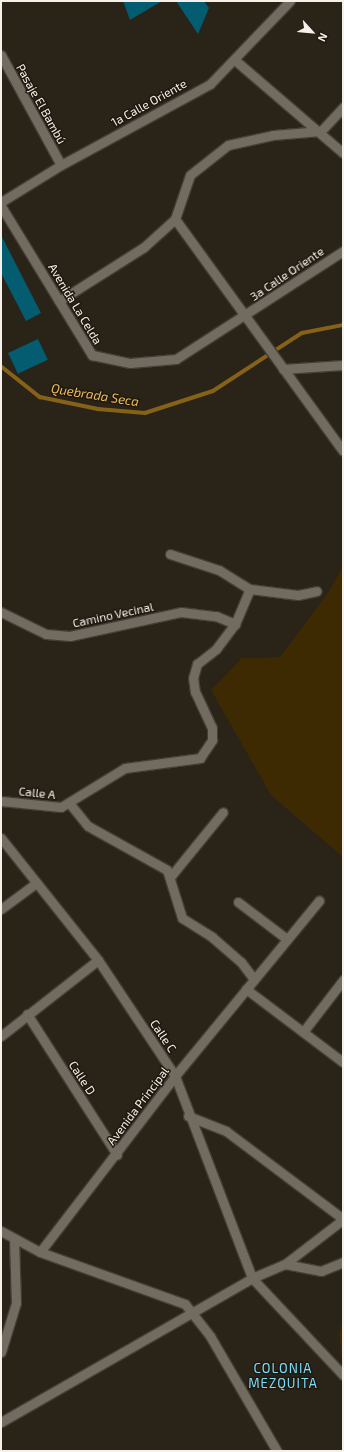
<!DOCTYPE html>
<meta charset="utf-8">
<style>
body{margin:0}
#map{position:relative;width:344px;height:1452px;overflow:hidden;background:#292318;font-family:"Exo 2",sans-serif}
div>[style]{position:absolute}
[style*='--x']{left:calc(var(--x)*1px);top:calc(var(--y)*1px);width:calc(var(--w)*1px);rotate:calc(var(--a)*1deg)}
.green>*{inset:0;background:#3d2a03}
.stream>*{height:3.5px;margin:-1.75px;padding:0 1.75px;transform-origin:1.75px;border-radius:1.75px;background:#866118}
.building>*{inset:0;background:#035c70;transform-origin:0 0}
.roads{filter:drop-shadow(1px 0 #433e37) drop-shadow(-1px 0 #433e37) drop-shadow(0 1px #433e37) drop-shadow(0 -1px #433e37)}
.street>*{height:9px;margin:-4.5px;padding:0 4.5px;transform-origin:4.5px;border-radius:4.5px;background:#726b5f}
span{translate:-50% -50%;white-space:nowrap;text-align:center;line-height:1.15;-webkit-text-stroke:3px #1f190f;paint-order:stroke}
.street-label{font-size:12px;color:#f5f1ea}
.water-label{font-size:13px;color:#f0bb5c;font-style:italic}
.neighbourhood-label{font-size:13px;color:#7ddefb;letter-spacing:1px}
.frame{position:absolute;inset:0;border:2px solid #f5f1ea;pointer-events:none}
.north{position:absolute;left:292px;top:12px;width:40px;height:40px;-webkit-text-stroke:3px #1f190f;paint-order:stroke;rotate:117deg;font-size:11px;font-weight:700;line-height:16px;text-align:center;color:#f5f1ea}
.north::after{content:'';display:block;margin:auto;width:14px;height:18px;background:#f5f1ea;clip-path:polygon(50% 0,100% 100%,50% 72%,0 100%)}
</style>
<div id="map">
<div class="green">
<i style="clip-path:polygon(343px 566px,343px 857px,271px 795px,211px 690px,242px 658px,280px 657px,330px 590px)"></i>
<i style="clip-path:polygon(343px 1318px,343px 1367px,339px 1334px)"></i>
</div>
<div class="stream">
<i style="--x:1;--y:366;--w:50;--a:38.5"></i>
<i style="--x:40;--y:397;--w:59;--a:11.7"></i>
<i style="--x:98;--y:409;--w:47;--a:4.9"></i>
<i style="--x:145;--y:413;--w:71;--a:-17.9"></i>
<i style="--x:213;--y:391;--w:106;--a:-33.1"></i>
<i style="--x:302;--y:333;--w:42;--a:-11"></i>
</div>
<div class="building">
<i style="clip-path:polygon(123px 1px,162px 1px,130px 20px)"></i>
<i style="clip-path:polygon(176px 1px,204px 1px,209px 8px,198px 34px)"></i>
<i style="clip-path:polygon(1px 235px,41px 313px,26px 321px,1px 273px)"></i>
<i style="left:38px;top:339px;width:23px;height:33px;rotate:65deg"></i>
</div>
<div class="roads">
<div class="street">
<i style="--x:1;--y:55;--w:125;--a:61.4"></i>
<i style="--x:236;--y:61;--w:141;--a:40.7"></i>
<i style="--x:1;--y:202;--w:70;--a:-31.7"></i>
<i style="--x:61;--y:165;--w:170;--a:-28.5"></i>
<i style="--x:210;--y:84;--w:115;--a:-46.1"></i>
<i style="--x:1;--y:206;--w:175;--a:58.6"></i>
<i style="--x:92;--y:355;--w:39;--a:12"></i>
<i style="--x:130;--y:363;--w:46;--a:-5"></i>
<i style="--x:176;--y:359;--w:199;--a:-32.9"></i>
<i style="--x:175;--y:219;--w:286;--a:54.1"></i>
<i style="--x:59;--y:301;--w:101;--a:-32.4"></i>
<i style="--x:144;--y:247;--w:42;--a:-42.1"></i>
<i style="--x:175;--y:219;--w:46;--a:-71.2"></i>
<i style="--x:190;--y:175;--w:48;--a:-38.3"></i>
<i style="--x:228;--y:145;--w:46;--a:-12.5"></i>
<i style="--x:273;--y:135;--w:48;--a:-4.8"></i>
<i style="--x:321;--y:131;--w:33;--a:-47"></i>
<i style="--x:283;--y:369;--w:60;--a:-3.8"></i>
<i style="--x:170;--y:554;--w:52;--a:18.1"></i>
<i style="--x:219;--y:570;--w:36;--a:32"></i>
<i style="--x:250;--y:589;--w:48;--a:7.1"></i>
<i style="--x:298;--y:595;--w:19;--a:-12"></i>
<i style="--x:1;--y:612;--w:50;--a:26.1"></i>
<i style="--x:46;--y:634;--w:24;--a:5"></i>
<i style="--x:70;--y:636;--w:114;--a:-12.2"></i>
<i style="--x:181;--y:612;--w:35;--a:7"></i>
<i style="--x:216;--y:616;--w:21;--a:23"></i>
<i style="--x:1;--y:801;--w:60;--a:5.7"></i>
<i style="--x:61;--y:807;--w:75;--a:-31.4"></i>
<i style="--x:125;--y:768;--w:76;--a:-7.6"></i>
<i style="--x:200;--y:758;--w:22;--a:-56"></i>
<i style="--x:212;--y:740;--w:12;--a:-90"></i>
<i style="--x:212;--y:728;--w:40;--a:-115"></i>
<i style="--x:195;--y:692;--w:14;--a:-98"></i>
<i style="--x:193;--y:678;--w:15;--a:-74"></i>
<i style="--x:197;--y:664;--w:24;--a:-38"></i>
<i style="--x:216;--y:649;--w:31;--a:-53"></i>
<i style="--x:235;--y:624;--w:38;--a:-67"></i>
<i style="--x:70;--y:804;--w:28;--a:51"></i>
<i style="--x:88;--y:826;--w:90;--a:29.1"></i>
<i style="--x:167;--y:870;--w:50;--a:72.6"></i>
<i style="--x:182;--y:918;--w:36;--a:32"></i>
<i style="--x:212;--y:937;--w:38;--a:41"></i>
<i style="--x:241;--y:962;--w:21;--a:53"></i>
<i style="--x:1;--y:838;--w:156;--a:51.5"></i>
<i style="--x:98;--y:960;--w:139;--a:56.4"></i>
<i style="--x:175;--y:1076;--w:216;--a:69.1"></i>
<i style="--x:252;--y:1278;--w:133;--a:46.8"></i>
<i style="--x:171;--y:876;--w:82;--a:-50.9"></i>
<i style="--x:238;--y:902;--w:61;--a:37.1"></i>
<i style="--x:1;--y:909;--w:44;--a:-36.6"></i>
<i style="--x:246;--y:989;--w:121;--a:37"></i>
<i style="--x:27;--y:1014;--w:167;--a:57.4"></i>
<i style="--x:303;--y:1032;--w:66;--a:-52.4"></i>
<i style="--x:1;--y:1036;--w:123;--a:-38.1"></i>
<i style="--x:188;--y:1116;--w:41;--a:21.5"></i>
<i style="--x:226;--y:1131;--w:146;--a:36.9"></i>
<i style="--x:1;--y:1231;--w:44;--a:28.3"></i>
<i style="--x:40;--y:1252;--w:154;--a:19.7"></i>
<i style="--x:185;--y:1304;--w:41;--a:52"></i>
<i style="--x:210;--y:1336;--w:133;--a:59.8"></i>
<i style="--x:40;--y:1252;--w:222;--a:-52.5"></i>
<i style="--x:175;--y:1076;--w:227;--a:-50.6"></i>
<i style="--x:285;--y:1264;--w:37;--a:11"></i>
<i style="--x:321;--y:1271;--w:24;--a:-22"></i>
<i style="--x:1;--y:1352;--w:51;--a:-73"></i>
<i style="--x:16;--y:1303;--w:62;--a:-91.8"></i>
<i style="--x:1;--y:1422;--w:289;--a:-29.8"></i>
<i style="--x:252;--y:1278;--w:36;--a:-23"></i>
<i style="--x:285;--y:1264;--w:71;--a:-37.5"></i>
</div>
</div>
<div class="street-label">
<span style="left:149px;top:103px;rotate:-29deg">1a Calle Oriente</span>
<span style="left:41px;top:104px;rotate:61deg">Pasaje El Bambú</span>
<span style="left:287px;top:274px;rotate:-34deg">3a Calle Oriente</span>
<span style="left:75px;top:304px;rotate:59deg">Avenida La Celda</span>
<span style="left:113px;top:615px;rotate:-12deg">Camino Vecinal</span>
<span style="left:37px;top:793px;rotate:6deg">Calle A</span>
<span style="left:163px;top:1036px;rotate:56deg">Calle C</span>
<span style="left:82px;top:1078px;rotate:57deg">Calle D</span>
<span style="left:138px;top:1106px;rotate:-53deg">Avenida Principal</span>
</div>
<div class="water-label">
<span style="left:95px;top:395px;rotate:9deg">Quebrada Seca</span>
</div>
<div class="neighbourhood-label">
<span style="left:283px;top:1376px">COLONIA<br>MEZQUITA</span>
</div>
<div class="frame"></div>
<div class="north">N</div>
</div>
